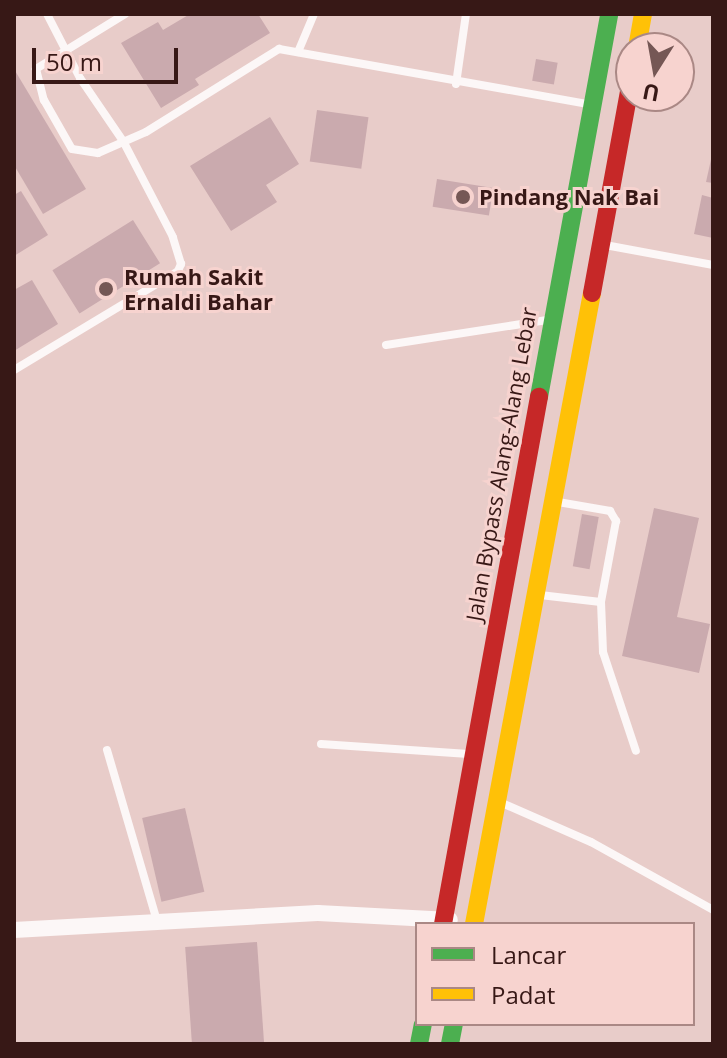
<!DOCTYPE html>
<style>
body{margin:0}
#map{position:relative;width:727px;height:1058px;overflow:hidden;background:#e8ccc9;font-family:"Open Sans",sans-serif}
div>[style]{position:absolute}
[style*='--x']{left:calc(var(--x)*1px);top:calc(var(--y)*1px);width:calc(var(--w)*1px);rotate:calc(var(--a)*1deg)}
.building>*{inset:0;background:#caaaae;transform-origin:0 0}
.lane>*{height:8px;margin:-4px;padding:0 4px;transform-origin:4px;border-radius:4px;background:#fcf7f7}
.street>*{height:16px;margin:-8px;padding:0 8px;transform-origin:8px;border-radius:8px;background:#fcf7f7}
.fast>*{height:18px;margin:-9px;padding:0 9px;transform-origin:9px;border-radius:9px;background:#4caf50}
.slow>*{height:18px;margin:-9px;padding:0 9px;transform-origin:9px;border-radius:9px;background:#ffc107}
.jam>*{height:18px;margin:-9px;padding:0 9px;transform-origin:9px;border-radius:9px;background:#c62828}
.dots>*{width:22px;height:22px;translate:-50% -50%;box-sizing:border-box;border:4px solid #f7d3cf;border-radius:50%}
span{translate:-50% -50%;white-space:nowrap;text-align:center;line-height:1.15;-webkit-text-stroke:6px #f7d3cf;paint-order:stroke}
.poi-label{font-size:22px;color:#371816;font-weight:700}
.left{translate:0 -50%;text-align:left}
.street-label{font-size:22px;color:#371816}
.frame{position:absolute;inset:0;border:16px solid #371816;pointer-events:none}
.legend{position:absolute;left:415px;top:922px;width:280px;height:104px;box-sizing:border-box;background:#f7d3cf;border:2px solid #aa8885;margin:0;padding:10px 14px;list-style:none;font-size:24px;color:#371816}
.legend li{display:flex;align-items:center;gap:16px;height:40px}
.legend b{width:40px;border:2px solid #aa8885}
.north{position:absolute;left:615px;top:32px;width:80px;height:80px;box-sizing:border-box;background:#f7d3cf;border:2px solid #aa8885;border-radius:50%;rotate:191deg;font-size:22px;font-weight:700;line-height:32px;text-align:center;color:#371816}
.north::after{content:'';display:block;margin:auto;width:28px;height:36px;background:#755755;clip-path:polygon(50% 0,100% 100%,50% 72%,0 100%)}
.scale{position:absolute;left:32px;top:48px;width:146px;height:36px;box-sizing:border-box;border:4px solid #371816;border-top:0;padding-left:10px;font-size:24px;line-height:28px;white-space:nowrap;color:#371816;-webkit-text-stroke:6px #f7d3cf;paint-order:stroke}
</style>
<div id="map">
<div class="building">
<i style="clip-path:polygon(190px 14px,258px 14px,270px 33px,195px 79px,199px 85px,161px 108px,121px 43px,158px 22px,163px 30px)"></i>
<i style="left:536px;top:59px;width:22px;height:22px;rotate:10deg"></i>
<i style="clip-path:polygon(14px 69px,86px 189px,43px 214px,14px 165px)"></i>
<i style="left:317px;top:110px;width:52px;height:52px;rotate:8deg"></i>
<i style="clip-path:polygon(270px 117px,299px 164px,266px 185px,277px 202px,231px 231px,190px 166px)"></i>
<i style="clip-path:polygon(712px 155px,713px 155px,713px 183px,706px 182px)"></i>
<i style="left:437px;top:179px;width:57px;height:28px;rotate:9deg"></i>
<i style="clip-path:polygon(21px 191px,48px 235px,14px 256px,14px 195px)"></i>
<i style="clip-path:polygon(702px 195px,713px 198px,713px 238px,694px 234px)"></i>
<i style="left:133px;top:220px;width:51px;height:95px;rotate:58deg"></i>
<i style="clip-path:polygon(32px 280px,58px 324px,14px 351px,14px 290px)"></i>
<i style="clip-path:polygon(654px 508px,699px 518px,677px 617px,710px 624px,699px 673px,622px 656px)"></i>
<i style="left:582px;top:514px;width:17px;height:53px;rotate:10deg"></i>
<i style="left:185px;top:808px;width:86px;height:44px;rotate:77deg"></i>
<i style="left:257px;top:942px;width:102px;height:72px;rotate:86deg"></i>
</div>
<div class="lane">
<i style="--x:125;--y:14;--w:105;--a:148.3"></i>
<i style="--x:36;--y:69;--w:32;--a:76"></i>
<i style="--x:44;--y:100;--w:56;--a:60.3"></i>
<i style="--x:72;--y:149;--w:26;--a:9"></i>
<i style="--x:98;--y:153;--w:52;--a:-23.6"></i>
<i style="--x:146;--y:132;--w:157;--a:-32"></i>
<i style="--x:279;--y:49;--w:314;--a:10.1"></i>
<i style="--x:298;--y:52;--w:41;--a:-67.2"></i>
<i style="--x:456;--y:84;--w:71;--a:-81.9"></i>
<i style="--x:605;--y:245;--w:110;--a:10.5"></i>
<i style="--x:386;--y:345;--w:163;--a:-8.8"></i>
<i style="--x:14;--y:370;--w:192;--a:-31.1"></i>
<i style="--x:178;--y:271;--w:8;--a:-67"></i>
<i style="--x:181;--y:264;--w:28;--a:-107"></i>
<i style="--x:173;--y:237;--w:108;--a:-117.5"></i>
<i style="--x:123;--y:141;--w:76;--a:-124.3"></i>
<i style="--x:80;--y:78;--w:72;--a:-117.3"></i>
<i style="--x:558;--y:502;--w:53;--a:9.8"></i>
<i style="--x:610;--y:511;--w:12;--a:59"></i>
<i style="--x:616;--y:521;--w:82;--a:100.5"></i>
<i style="--x:540;--y:595;--w:61;--a:6.5"></i>
<i style="--x:601;--y:602;--w:50;--a:87.7"></i>
<i style="--x:603;--y:652;--w:104;--a:71.6"></i>
<i style="--x:321;--y:744;--w:148;--a:3.9"></i>
<i style="--x:107;--y:750;--w:178;--a:73.7"></i>
<i style="--x:502;--y:803;--w:97;--a:23.7"></i>
<i style="--x:591;--y:842;--w:140;--a:29.1"></i>
</div>
<div class="street">
<i style="--x:14;--y:930;--w:304;--a:-3.2"></i>
<i style="--x:318;--y:913;--w:132;--a:3"></i>
</div>
<div class="fast">
<i style="--x:539;--y:397;--w:389;--a:-79.6"></i>
<i style="--x:419;--y:1044;--w:20;--a:-79"></i>
<i style="--x:450;--y:1044;--w:20;--a:-79"></i>
</div>
<div class="slow">
<i style="--x:637;--y:48;--w:35;--a:-80"></i>
<i style="--x:474;--y:924;--w:642;--a:-79.41"></i>
</div>
<div class="jam">
<i style="--x:592;--y:293;--w:216;--a:-79.6"></i>
<i style="--x:443;--y:924;--w:536;--a:-79.68"></i>
</div>
<div class="dots">
<i style="left:463px;top:197px;background:#755755"></i>
<i style="left:106px;top:289px;background:#755755"></i>
</div>
<div class="poi-label">
<span class="left" style="left:479px;top:197px">Pindang Nak Bai</span>
<span class="left" style="left:124px;top:289px">Rumah Sakit<br>Ernaldi Bahar</span>
</div>
<div class="street-label">
<span style="left:501px;top:464px;rotate:-80deg">Jalan Bypass Alang-Alang Lebar</span>
</div>
<div class="frame"></div>
<ul class="legend">
<li><b style="height:10px;background:#4caf50"></b>Lancar</li>
<li><b style="height:10px;background:#ffc107"></b>Padat</li>
</ul>
<div class="north">U</div>
<div class="scale">50 m</div>
</div>
